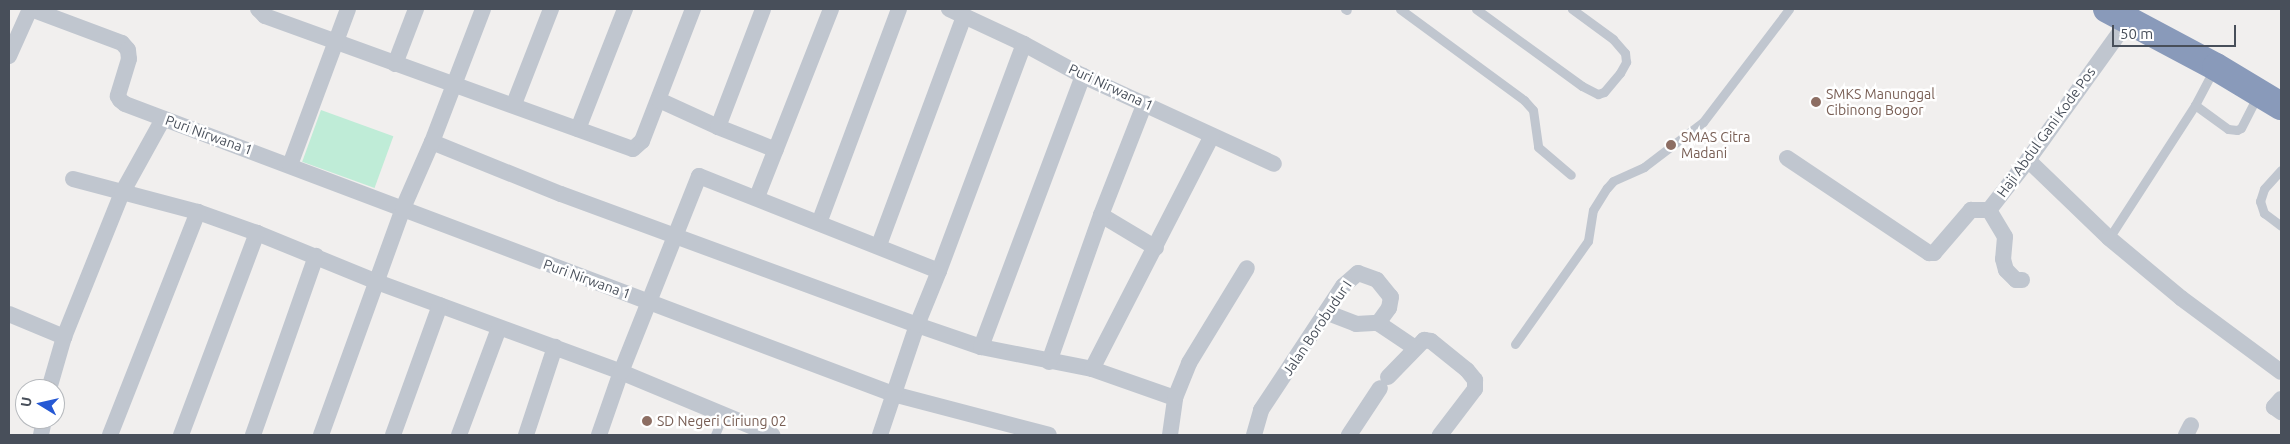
<!DOCTYPE html>
<style>
body{margin:0}
#map{position:relative;width:2290px;height:444px;overflow:hidden;background:#f1efee;font-family:Ubuntu,sans-serif}
div>[style]{position:absolute}
[style*='--x']{left:calc(var(--x)*1px);top:calc(var(--y)*1px);width:calc(var(--w)*1px);rotate:calc(var(--a)*1deg)}
.green>*{inset:0;background:#bfecd7;transform-origin:0 0}
.lane>*{height:9px;margin:-4.5px;padding:0 4.5px;transform-origin:4.5px;border-radius:4.5px;background:#c0c6cf}
.street>*{height:16px;margin:-8px;padding:0 8px;transform-origin:8px;border-radius:8px;background:#c0c6cf}
.highway>*{height:28px;margin:-14px;padding:0 14px;transform-origin:14px;border-radius:14px;background:#899aba}
.dots>*{width:14px;height:14px;translate:-50% -50%;box-sizing:border-box;border:2px solid #fff;border-radius:50%}
span{translate:-50% -50%;white-space:nowrap;text-align:center;line-height:1.15;-webkit-text-stroke:5px #fff;paint-order:stroke}
.street-label{font-size:14px;color:#484f5a}
.education-label{font-size:14px;color:#785e54}
.left{translate:0 -50%;text-align:left}
.frame{position:absolute;inset:0;border:10px solid #484f5a;pointer-events:none}
.north{position:absolute;left:15px;top:379px;width:50px;height:50px;box-sizing:border-box;background:#fff;border:1px solid #b6b9bd;border-radius:50%;rotate:279deg;font-size:14px;font-weight:700;line-height:20px;text-align:center;color:#484f5a}
.north::after{content:'';display:block;margin:auto;width:18px;height:22px;background:#2558d4;clip-path:polygon(50% 0,100% 100%,50% 72%,0 100%)}
.scale{position:absolute;left:2112px;top:25px;width:124px;height:22px;box-sizing:border-box;border:2px solid #484f5a;border-top:0;padding-left:6px;font-size:15px;line-height:18px;white-space:nowrap;color:#484f5a;-webkit-text-stroke:4px #fff;paint-order:stroke}
</style>
<div id="map">
<div class="green">
<i style="left:321px;top:110px;width:77px;height:55px;rotate:20deg"></i>
</div>
<div class="lane">
<i style="--x:1345;--y:9;--w:2;--a:27"></i>
<i style="--x:1400;--y:9;--w:154;--a:36.3"></i>
<i style="--x:1524;--y:100;--w:13;--a:48"></i>
<i style="--x:1533;--y:110;--w:37;--a:82"></i>
<i style="--x:1538;--y:147;--w:43;--a:40.3"></i>
<i style="--x:1476;--y:9;--w:131;--a:36"></i>
<i style="--x:1582;--y:86;--w:18;--a:27"></i>
<i style="--x:1598;--y:94;--w:6;--a:-18"></i>
<i style="--x:1604;--y:92;--w:25;--a:-50"></i>
<i style="--x:1620;--y:73;--w:13;--a:-61"></i>
<i style="--x:1626;--y:62;--w:9;--a:-96"></i>
<i style="--x:1625;--y:53;--w:18;--a:-131"></i>
<i style="--x:1613;--y:39;--w:51;--a:-143.8"></i>
<i style="--x:2195;--y:105;--w:41;--a:36"></i>
<i style="--x:2228;--y:129;--w:9;--a:6"></i>
<i style="--x:2237;--y:130;--w:4;--a:-27"></i>
<i style="--x:2241;--y:128;--w:36;--a:-63"></i>
<i style="--x:2281;--y:170;--w:25;--a:132"></i>
<i style="--x:2264;--y:189;--w:13;--a:108"></i>
<i style="--x:2260;--y:201;--w:13;--a:72"></i>
<i style="--x:2264;--y:213;--w:21;--a:37"></i>
<i style="--x:2109;--y:238;--w:158;--a:-57.1"></i>
<i style="--x:2195;--y:105;--w:41;--a:-62.2"></i>
<i style="--x:1515;--y:344;--w:126;--a:-54.7"></i>
<i style="--x:1588;--y:241;--w:31;--a:-81"></i>
<i style="--x:1593;--y:210;--w:26;--a:-58"></i>
<i style="--x:1607;--y:188;--w:9;--a:-49"></i>
<i style="--x:1613;--y:181;--w:34;--a:-24"></i>
<i style="--x:1644;--y:167;--w:74;--a:-37.3"></i>
<i style="--x:1703;--y:122;--w:142;--a:-52.7"></i>
<i style="--x:715;--y:435;--w:22;--a:-68"></i>
</div>
<div class="street">
<i style="--x:31;--y:9;--w:97;--a:20.5"></i>
<i style="--x:122;--y:43;--w:9;--a:49"></i>
<i style="--x:128;--y:50;--w:9;--a:84"></i>
<i style="--x:129;--y:59;--w:39;--a:107"></i>
<i style="--x:118;--y:96;--w:4;--a:63"></i>
<i style="--x:120;--y:100;--w:6;--a:39"></i>
<i style="--x:125;--y:104;--w:821;--a:20.69"></i>
<i style="--x:893;--y:394;--w:161;--a:14.7"></i>
<i style="--x:258;--y:9;--w:10;--a:45"></i>
<i style="--x:265;--y:16;--w:391;--a:19.9"></i>
<i style="--x:633;--y:149;--w:12;--a:-42"></i>
<i style="--x:642;--y:141;--w:142;--a:-68.9"></i>
<i style="--x:949;--y:9;--w:83;--a:25"></i>
<i style="--x:1024;--y:44;--w:67;--a:28.5"></i>
<i style="--x:1083;--y:76;--w:210;--a:24.7"></i>
<i style="--x:9;--y:56;--w:51;--a:-65.9"></i>
<i style="--x:395;--y:64;--w:59;--a:-69.1"></i>
<i style="--x:659;--y:100;--w:65;--a:24.6"></i>
<i style="--x:718;--y:127;--w:62;--a:21.6"></i>
<i style="--x:514;--y:104;--w:102;--a:-68.7"></i>
<i style="--x:718;--y:127;--w:126;--a:-69.1"></i>
<i style="--x:578;--y:129;--w:129;--a:-68.6"></i>
<i style="--x:432;--y:142;--w:139;--a:22"></i>
<i style="--x:561;--y:194;--w:379;--a:20.2"></i>
<i style="--x:917;--y:325;--w:68;--a:19"></i>
<i style="--x:981;--y:347;--w:113;--a:11.2"></i>
<i style="--x:1092;--y:369;--w:88;--a:19.3"></i>
<i style="--x:1787;--y:158;--w:171;--a:33.8"></i>
<i style="--x:1929;--y:253;--w:5;--a:0"></i>
<i style="--x:1934;--y:253;--w:57;--a:-49.3"></i>
<i style="--x:1971;--y:210;--w:18;--a:0"></i>
<i style="--x:1989;--y:210;--w:63;--a:-52"></i>
<i style="--x:2028;--y:160;--w:171;--a:-54.3"></i>
<i style="--x:2028;--y:160;--w:112;--a:43.9"></i>
<i style="--x:2109;--y:238;--w:94;--a:39.8"></i>
<i style="--x:2181;--y:298;--w:124;--a:36.5"></i>
<i style="--x:290;--y:165;--w:166;--a:-69.6"></i>
<i style="--x:73;--y:179;--w:129;--a:14.8"></i>
<i style="--x:198;--y:212;--w:63;--a:19.6"></i>
<i style="--x:257;--y:233;--w:130;--a:22.2"></i>
<i style="--x:377;--y:282;--w:260;--a:20.2"></i>
<i style="--x:621;--y:372;--w:164;--a:22.6"></i>
<i style="--x:757;--y:197;--w:202;--a:-68.5"></i>
<i style="--x:1989;--y:210;--w:31;--a:59"></i>
<i style="--x:2005;--y:237;--w:22;--a:95"></i>
<i style="--x:2003;--y:259;--w:11;--a:75"></i>
<i style="--x:2006;--y:270;--w:14;--a:45"></i>
<i style="--x:2016;--y:280;--w:6;--a:0"></i>
<i style="--x:1101;--y:215;--w:64;--a:31"></i>
<i style="--x:819;--y:223;--w:228;--a:-69.5"></i>
<i style="--x:879;--y:245;--w:243;--a:-69.6"></i>
<i style="--x:1328;--y:313;--w:30;--a:21"></i>
<i style="--x:1356;--y:324;--w:22;--a:-3"></i>
<i style="--x:9;--y:314;--w:60;--a:22.7"></i>
<i style="--x:1378;--y:323;--w:45;--a:34"></i>
<i style="--x:981;--y:347;--w:290;--a:-69.4"></i>
<i style="--x:1049;--y:362;--w:156;--a:-70.5"></i>
<i style="--x:1101;--y:215;--w:120;--a:-68.6"></i>
<i style="--x:1092;--y:369;--w:262;--a:-62.8"></i>
<i style="--x:1388;--y:377;--w:52;--a:-45.8"></i>
<i style="--x:1424;--y:340;--w:7;--a:8"></i>
<i style="--x:1431;--y:341;--w:46;--a:38.9"></i>
<i style="--x:1467;--y:370;--w:13;--a:51"></i>
<i style="--x:1475;--y:380;--w:9;--a:90"></i>
<i style="--x:1475;--y:389;--w:58;--a:127.3"></i>
<i style="--x:49;--y:389;--w:54;--a:-73.9"></i>
<i style="--x:64;--y:337;--w:155;--a:-68.1"></i>
<i style="--x:122;--y:193;--w:85;--a:-61"></i>
<i style="--x:2281;--y:399;--w:11;--a:131"></i>
<i style="--x:2274;--y:407;--w:9;--a:36"></i>
<i style="--x:41;--y:435;--w:16;--a:-79"></i>
<i style="--x:110;--y:435;--w:240;--a:-68.5"></i>
<i style="--x:181;--y:435;--w:216;--a:-69.4"></i>
<i style="--x:253;--y:435;--w:190;--a:-70.6"></i>
<i style="--x:321;--y:435;--w:241;--a:-70.1"></i>
<i style="--x:403;--y:208;--w:72;--a:-66.3"></i>
<i style="--x:432;--y:142;--w:142;--a:-69"></i>
<i style="--x:393;--y:435;--w:138;--a:-70.1"></i>
<i style="--x:459;--y:435;--w:114;--a:-69.5"></i>
<i style="--x:526;--y:435;--w:93;--a:-71.8"></i>
<i style="--x:599;--y:435;--w:67;--a:-70.8"></i>
<i style="--x:621;--y:372;--w:211;--a:-68.3"></i>
<i style="--x:699;--y:176;--w:258;--a:21.6"></i>
<i style="--x:880;--y:435;--w:116;--a:-71.4"></i>
<i style="--x:917;--y:325;--w:58;--a:-67.8"></i>
<i style="--x:939;--y:271;--w:242;--a:-69.5"></i>
<i style="--x:1170;--y:435;--w:37;--a:-82"></i>
<i style="--x:1175;--y:398;--w:38;--a:-68"></i>
<i style="--x:1189;--y:363;--w:111;--a:-58.6"></i>
<i style="--x:1254;--y:435;--w:26;--a:-74"></i>
<i style="--x:1261;--y:410;--w:149;--a:-56.5"></i>
<i style="--x:1343;--y:286;--w:20;--a:-41"></i>
<i style="--x:1358;--y:273;--w:20;--a:20"></i>
<i style="--x:1377;--y:280;--w:22;--a:51"></i>
<i style="--x:1391;--y:297;--w:11;--a:100"></i>
<i style="--x:1389;--y:308;--w:19;--a:126"></i>
<i style="--x:1349;--y:435;--w:56;--a:-56.6"></i>
<i style="--x:2186;--y:435;--w:11;--a:-63"></i>
</div>
<div class="highway">
<i style="--x:2107;--y:9;--w:123;--a:28"></i>
<i style="--x:2216;--y:67;--w:76;--a:31"></i>
</div>
<div class="dots">
<i style="left:1816px;top:102px;background:#8d6e63"></i>
<i style="left:1671px;top:145px;background:#8d6e63"></i>
<i style="left:647px;top:421px;background:#8d6e63"></i>
</div>
<div class="street-label">
<span style="left:1111px;top:87px;rotate:25deg">Puri Nirwana 1</span>
<span style="left:2046px;top:132px;rotate:-54deg">Haji Abdul Gani Kode Pos</span>
<span style="left:209px;top:135px;rotate:20deg">Puri Nirwana 1</span>
<span style="left:587px;top:279px;rotate:20deg">Puri Nirwana 1</span>
<span style="left:1317px;top:328px;rotate:-56deg">Jalan Borobudur I</span>
</div>
<div class="education-label">
<span class="left" style="left:1826px;top:102px">SMKS Manunggal<br>Cibinong Bogor</span>
<span class="left" style="left:1681px;top:145px">SMAS Citra<br>Madani</span>
<span class="left" style="left:657px;top:421px">SD Negeri Ciriung 02</span>
</div>
<div class="frame"></div>
<div class="north">U</div>
<div class="scale">50 m</div>
</div>
